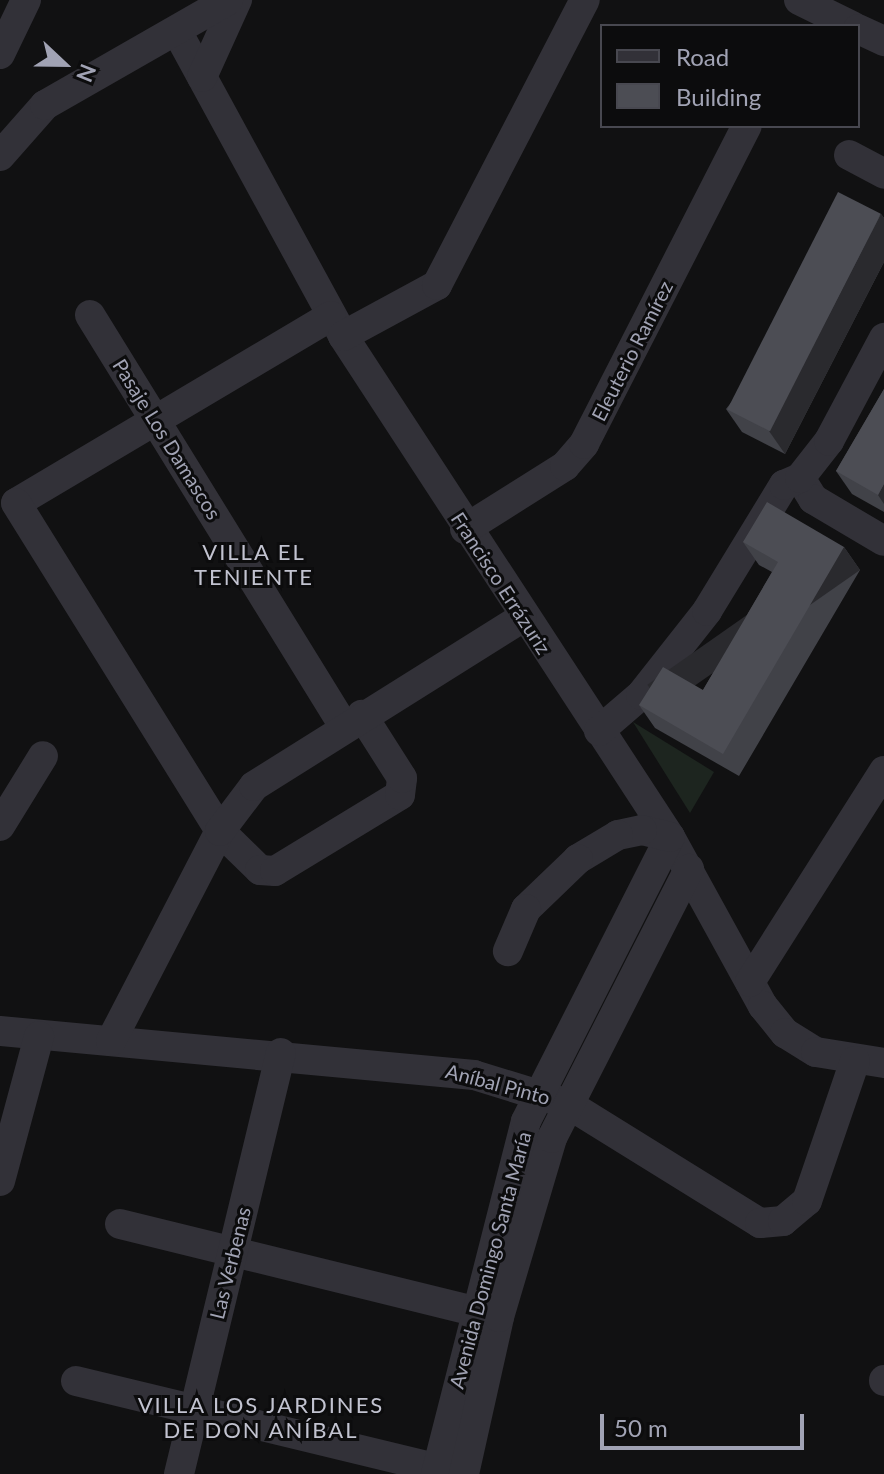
<!DOCTYPE html>
<meta charset="utf-8">
<style>
body{margin:0}
#map{position:relative;width:884px;height:1474px;overflow:hidden;background:#111112;font-family:Lato,sans-serif}
div>[style]{position:absolute}
[style*='--x']{left:calc(var(--x)*1px);top:calc(var(--y)*1px);width:calc(var(--w)*1px);rotate:calc(var(--a)*1deg)}
.green>*{inset:0;background:#1d251f}
.minor>*{height:30px;margin:-15px;padding:0 15px;transform-origin:15px;border-radius:15px;background:#323138}
.wall>*{inset:0;background:#414248}
.shaded-wall>*{inset:0;background:#2a2a2e;transform-origin:0 0}
.building>*{inset:0;background:#4c4d54;transform-origin:0 0}
span{translate:-50% -50%;white-space:nowrap;text-align:center;line-height:1.15;-webkit-text-stroke:6px #0c0c0d;paint-order:stroke}
.street-label{font-size:20px;color:#a1a3b4}
.neighbourhood-label{font-size:22px;color:#c2c3d0;letter-spacing:2px}
.legend{position:absolute;left:600px;top:24px;width:260px;height:104px;box-sizing:border-box;background:#0c0c0d;border:2px solid #484850;margin:0;padding:10px 14px;list-style:none;font-size:24px;color:#a1a3b4}
.legend li{display:flex;align-items:center;gap:16px;height:40px}
.legend b{width:40px;border:2px solid #484850}
.north{position:absolute;left:24px;top:24px;width:80px;height:80px;-webkit-text-stroke:6px #0c0c0d;paint-order:stroke;rotate:112deg;font-size:22px;font-weight:700;line-height:32px;text-align:center;color:#a1a3b4}
.north::after{content:'';display:block;margin:auto;width:28px;height:36px;background:#a1a3b4;clip-path:polygon(50% 0,100% 100%,50% 72%,0 100%)}
.scale{position:absolute;left:600px;top:1414px;width:204px;height:36px;box-sizing:border-box;border:4px solid #a1a3b4;border-top:0;padding-left:10px;font-size:24px;line-height:28px;white-space:nowrap;color:#a1a3b4;-webkit-text-stroke:6px #0c0c0d;paint-order:stroke}
</style>
<div id="map">
<div class="green">
<i style="clip-path:polygon(633px 722px,714px 772px,690px 813px)"></i>
</div>
<div class="minor">
<i style="--x:799;--y:0;--w:59;--a:26.1"></i>
<i style="--x:858;--y:29;--w:29;--a:25"></i>
<i style="--x:178;--y:33;--w:345;--a:61.4"></i>
<i style="--x:343;--y:336;--w:598;--a:56.87"></i>
<i style="--x:670;--y:837;--w:193;--a:61.2"></i>
<i style="--x:763;--y:1006;--w:35;--a:51"></i>
<i style="--x:785;--y:1033;--w:36;--a:32"></i>
<i style="--x:816;--y:1052;--w:69;--a:9.2"></i>
<i style="--x:0;--y:54;--w:60;--a:-64.3"></i>
<i style="--x:202;--y:77;--w:85;--a:-65.6"></i>
<i style="--x:849;--y:155;--w:40;--a:28"></i>
<i style="--x:0;--y:156;--w:68;--a:-48.6"></i>
<i style="--x:45;--y:105;--w:211;--a:-29.8"></i>
<i style="--x:90;--y:315;--w:484;--a:58.3"></i>
<i style="--x:331;--y:316;--w:366;--a:149.3"></i>
<i style="--x:16;--y:503;--w:386;--a:58.1"></i>
<i style="--x:220;--y:831;--w:56;--a:44.3"></i>
<i style="--x:260;--y:870;--w:15;--a:4"></i>
<i style="--x:275;--y:871;--w:146;--a:-31.3"></i>
<i style="--x:400;--y:795;--w:17;--a:-83"></i>
<i style="--x:402;--y:778;--w:75;--a:-122.4"></i>
<i style="--x:343;--y:336;--w:107;--a:-28.5"></i>
<i style="--x:437;--y:285;--w:321;--a:-62.6"></i>
<i style="--x:800;--y:478;--w:25;--a:58"></i>
<i style="--x:813;--y:499;--w:82;--a:30.6"></i>
<i style="--x:465;--y:529;--w:118;--a:-32.2"></i>
<i style="--x:565;--y:466;--w:29;--a:-49"></i>
<i style="--x:584;--y:444;--w:357;--a:-62.9"></i>
<i style="--x:599;--y:731;--w:55;--a:-40.6"></i>
<i style="--x:641;--y:695;--w:107;--a:-51.8"></i>
<i style="--x:707;--y:611;--w:148;--a:-58.6"></i>
<i style="--x:784;--y:485;--w:17;--a:-24"></i>
<i style="--x:800;--y:478;--w:47;--a:-51.9"></i>
<i style="--x:829;--y:441;--w:117;--a:-61.9"></i>
<i style="--x:0;--y:826;--w:82;--a:-58.4"></i>
<i style="--x:750;--y:982;--w:250;--a:-57.6"></i>
<i style="--x:0;--y:1031;--w:476;--a:5.3"></i>
<i style="--x:474;--y:1075;--w:98;--a:17.1"></i>
<i style="--x:568;--y:1104;--w:226;--a:31.8"></i>
<i style="--x:760;--y:1223;--w:23;--a:-5"></i>
<i style="--x:783;--y:1221;--w:31;--a:-40"></i>
<i style="--x:807;--y:1201;--w:148;--a:-71.1"></i>
<i style="--x:111;--y:1041;--w:237;--a:-62.6"></i>
<i style="--x:220;--y:831;--w:56;--a:-52.9"></i>
<i style="--x:254;--y:786;--w:316;--a:-32.1"></i>
<i style="--x:0;--y:1181;--w:150;--a:-74.9"></i>
<i style="--x:120;--y:1224;--w:386;--a:13.8"></i>
<i style="--x:884;--y:1380;--w:1;--a:90"></i>
<i style="--x:76;--y:1381;--w:390;--a:13.6"></i>
<i style="--x:179;--y:1474;--w:433;--a:-76.4"></i>
<i style="--x:436;--y:1474;--w:364;--a:-75.7"></i>
<i style="--x:526;--y:1121;--w:318;--a:-63.1"></i>
<i style="--x:670;--y:837;--w:29;--a:-166"></i>
<i style="--x:642;--y:830;--w:25;--a:168"></i>
<i style="--x:618;--y:835;--w:47;--a:149"></i>
<i style="--x:578;--y:859;--w:72;--a:136.1"></i>
<i style="--x:526;--y:909;--w:46;--a:113.2"></i>
<i style="--x:464;--y:1474;--w:161;--a:-77.4"></i>
<i style="--x:499;--y:1317;--w:187;--a:-73.5"></i>
<i style="--x:552;--y:1138;--w:302;--a:-63"></i>
</div>
<div class="wall">
<i style="clip-path:polygon(881px 214px,884px 218px,884px 262px,785px 454px,742px 432px,726px 409px)"></i>
<i style="clip-path:polygon(884px 389px,884px 512px,852px 494px,836px 471px)"></i>
<i style="clip-path:polygon(743px 542px,844px 547px,860px 570px,739px 776px,655px 728px,639px 705px,703px 690px,772px 572px,759px 565px)"></i>
</div>
<div class="shaded-wall">
<i style="clip-path:polygon(881px 214px,884px 218px,884px 262px,785px 454px,769px 431px)"></i>
<i style="clip-path:polygon(884px 484px,884px 504px,878px 495px)"></i>
<i style="left:844px;top:547px;width:28px;height:240px;rotate:55deg"></i>
</div>
<div class="building">
<i style="left:838px;top:192px;width:48px;height:244px;rotate:27deg"></i>
<i style="clip-path:polygon(884px 389px,884px 484px,878px 495px,836px 471px)"></i>
<i style="clip-path:polygon(767px 502px,844px 547px,723px 754px,639px 705px,663px 667px,703px 690px,778px 562px,743px 542px)"></i>
</div>
<div class="street-label">
<span style="left:632px;top:351px;rotate:-63deg">Eleuterio Ramírez</span>
<span style="left:167px;top:439px;rotate:58deg">Pasaje Los Damascos</span>
<span style="left:501px;top:583px;rotate:57deg">Francisco Errázuriz</span>
<span style="left:498px;top:1084px;rotate:15deg">Aníbal Pinto</span>
<span style="left:490px;top:1260px;rotate:-75deg">Avenida Domingo Santa María</span>
<span style="left:230px;top:1263px;rotate:-76deg">Las Verbenas</span>
</div>
<div class="neighbourhood-label">
<span style="left:254px;top:564px">VILLA EL<br>TENIENTE</span>
<span style="left:261px;top:1417px">VILLA LOS JARDINES<br>DE DON ANÍBAL</span>
</div>
<ul class="legend">
<li><b style="height:10px;background:#323138"></b>Road</li>
<li><b style="height:22px;background:#4c4d54"></b>Building</li>
</ul>
<div class="north">N</div>
<div class="scale">50 m</div>
</div>
